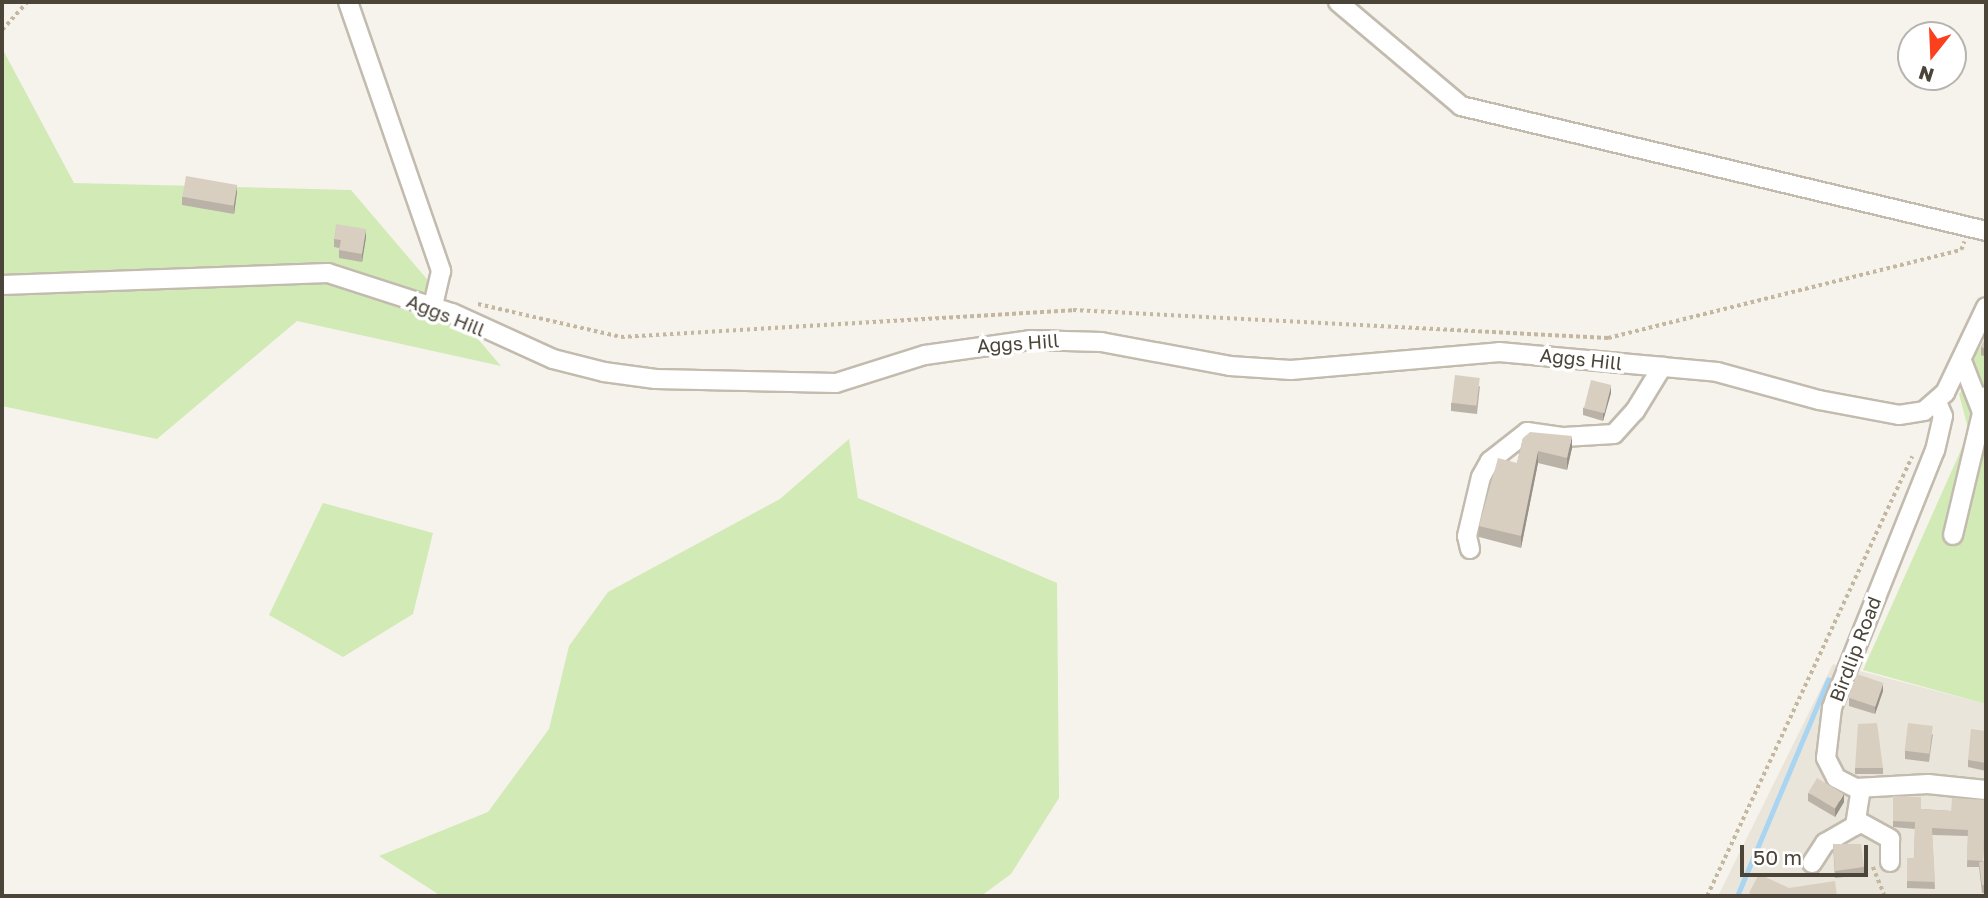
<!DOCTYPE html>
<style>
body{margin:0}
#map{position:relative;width:1988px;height:898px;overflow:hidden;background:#f6f3ec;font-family:"Golos Text",sans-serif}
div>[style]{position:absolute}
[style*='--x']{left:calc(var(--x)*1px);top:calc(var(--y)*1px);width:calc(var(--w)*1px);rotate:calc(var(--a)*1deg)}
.residential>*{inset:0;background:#eae5da}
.green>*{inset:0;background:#d2eab5}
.stream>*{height:5px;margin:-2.5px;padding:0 2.5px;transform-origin:2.5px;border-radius:2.5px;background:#a9d4f2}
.path>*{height:3.5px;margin-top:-1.75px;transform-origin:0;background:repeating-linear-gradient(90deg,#c4b79f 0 3.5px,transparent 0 7px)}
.roads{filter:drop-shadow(2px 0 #c2bbae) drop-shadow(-2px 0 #c2bbae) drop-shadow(0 2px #c2bbae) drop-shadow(0 -2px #c2bbae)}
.minor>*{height:18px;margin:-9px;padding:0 9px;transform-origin:9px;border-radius:9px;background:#fff}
.wall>*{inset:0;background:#bab2a6;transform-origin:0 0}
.shaded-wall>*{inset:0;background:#979187}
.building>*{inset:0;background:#d8cfc1;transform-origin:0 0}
span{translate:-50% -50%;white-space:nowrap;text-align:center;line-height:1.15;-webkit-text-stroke:7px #fff;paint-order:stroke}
.street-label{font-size:19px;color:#4b4439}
.frame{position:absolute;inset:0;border:4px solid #4b4439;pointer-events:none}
.north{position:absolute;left:1897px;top:21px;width:70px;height:70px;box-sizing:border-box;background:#fff;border:2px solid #b7b4b0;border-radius:50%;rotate:198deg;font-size:19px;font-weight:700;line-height:28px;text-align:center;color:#4b4439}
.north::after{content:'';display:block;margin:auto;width:24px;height:32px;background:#fc3f1d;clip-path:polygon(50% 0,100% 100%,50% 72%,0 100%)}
.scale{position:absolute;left:1740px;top:845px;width:128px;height:32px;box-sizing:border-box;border:4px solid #4b4439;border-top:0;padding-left:9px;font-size:21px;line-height:24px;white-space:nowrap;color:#4b4439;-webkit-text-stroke:5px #fff;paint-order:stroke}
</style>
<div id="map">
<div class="residential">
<i style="clip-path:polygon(1833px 664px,1986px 704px,1986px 896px,1718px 896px)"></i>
</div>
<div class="green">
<i style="clip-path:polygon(2px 48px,74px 183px,351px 190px,501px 366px,297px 321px,157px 439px,2px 406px)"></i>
<i style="clip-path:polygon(1986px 338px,1986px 704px,1863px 670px,1969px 432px,1959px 394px,1969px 381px,1969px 365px)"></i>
<i style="clip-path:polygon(849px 439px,858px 498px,1057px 583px,1059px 798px,1011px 874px,981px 896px,441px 896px,379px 856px,488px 812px,549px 729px,569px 646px,608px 592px,780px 499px)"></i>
<i style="clip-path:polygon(323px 503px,433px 533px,413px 614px,343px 657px,269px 615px)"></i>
</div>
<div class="stream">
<i style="--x:1737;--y:896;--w:235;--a:-67.2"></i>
</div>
<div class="path">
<i style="--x:2;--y:30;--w:38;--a:-48"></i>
<i style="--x:478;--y:304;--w:147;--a:13"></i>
<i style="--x:621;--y:337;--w:453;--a:-3.4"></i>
<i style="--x:1073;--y:310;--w:536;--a:3"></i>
<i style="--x:1608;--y:338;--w:364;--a:-14"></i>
<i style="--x:1961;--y:250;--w:9;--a:-69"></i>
<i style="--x:1873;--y:867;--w:31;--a:68"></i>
<i style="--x:1707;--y:896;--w:485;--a:-65"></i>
</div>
<div class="roads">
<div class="minor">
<i style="--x:348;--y:2;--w:285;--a:70.9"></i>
<i style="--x:441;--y:271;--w:37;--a:103"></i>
<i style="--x:1338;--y:2;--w:161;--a:40.2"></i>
<i style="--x:1461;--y:106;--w:540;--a:13.39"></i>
<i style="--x:2;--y:285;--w:326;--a:-2.1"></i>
<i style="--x:328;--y:273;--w:130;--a:17.9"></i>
<i style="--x:452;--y:313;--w:111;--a:24.5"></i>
<i style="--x:553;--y:359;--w:53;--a:14.3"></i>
<i style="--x:604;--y:372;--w:52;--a:7.7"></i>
<i style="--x:656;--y:379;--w:180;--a:1.3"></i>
<i style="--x:836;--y:383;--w:93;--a:-17.5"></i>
<i style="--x:925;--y:355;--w:106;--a:-8.1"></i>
<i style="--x:1030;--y:340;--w:71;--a:1.6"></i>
<i style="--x:1101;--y:342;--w:131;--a:10.5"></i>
<i style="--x:1230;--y:366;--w:61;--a:3.8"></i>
<i style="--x:1291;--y:370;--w:209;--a:-4.9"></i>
<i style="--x:1499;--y:352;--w:219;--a:5.2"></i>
<i style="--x:1717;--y:372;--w:106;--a:15.4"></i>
<i style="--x:1819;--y:400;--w:81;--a:10.6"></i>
<i style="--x:1899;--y:415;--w:25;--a:-9"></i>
<i style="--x:1924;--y:411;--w:28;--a:-41"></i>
<i style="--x:1945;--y:393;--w:95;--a:-64.5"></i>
<i style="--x:1962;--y:361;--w:55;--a:68.6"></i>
<i style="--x:1937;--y:402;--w:15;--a:67"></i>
<i style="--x:1943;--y:416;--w:35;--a:103"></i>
<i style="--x:1935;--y:450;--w:278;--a:111.8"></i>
<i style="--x:1832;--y:708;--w:50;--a:96.8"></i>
<i style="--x:1826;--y:758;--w:22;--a:63"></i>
<i style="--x:1836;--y:778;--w:22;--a:27"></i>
<i style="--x:1856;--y:788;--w:72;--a:-3.2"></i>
<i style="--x:1928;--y:784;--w:58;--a:5.9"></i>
<i style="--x:1953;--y:535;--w:143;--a:-76.6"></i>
<i style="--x:1470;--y:549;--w:13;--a:-103"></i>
<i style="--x:1467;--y:536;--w:61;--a:-76.7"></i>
<i style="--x:1481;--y:477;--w:18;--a:-61"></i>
<i style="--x:1490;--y:461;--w:47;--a:-38.1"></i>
<i style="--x:1527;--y:432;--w:37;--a:8"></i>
<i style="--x:1564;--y:437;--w:50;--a:-3.4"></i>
<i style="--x:1614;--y:434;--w:31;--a:-48"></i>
<i style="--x:1635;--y:411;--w:52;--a:-58.5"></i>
<i style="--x:1858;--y:821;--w:37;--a:29"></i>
<i style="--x:1890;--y:839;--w:23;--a:90"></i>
<i style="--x:1812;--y:863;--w:24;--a:-57"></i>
<i style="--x:1825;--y:843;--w:34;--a:-30"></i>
<i style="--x:1855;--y:826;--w:37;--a:-81"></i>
</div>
</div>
<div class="wall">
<i style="clip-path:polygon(237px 192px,234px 214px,182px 205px,182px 197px)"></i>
<i style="clip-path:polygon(366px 237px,362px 262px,339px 258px,339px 248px,334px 247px,334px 239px)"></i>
<i style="clip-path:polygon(1986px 337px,1986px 357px,1981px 355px,1981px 347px)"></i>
<i style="clip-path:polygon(1480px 386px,1477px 414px,1451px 411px,1451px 403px)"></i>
<i style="clip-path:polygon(1611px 393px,1603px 421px,1583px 415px,1583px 408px)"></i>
<i style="clip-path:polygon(1523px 438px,1572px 448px,1567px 470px,1538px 463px,1521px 548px,1479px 537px,1479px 526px,1517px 463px)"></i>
<i style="clip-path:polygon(1883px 691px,1875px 714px,1849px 706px,1849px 698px)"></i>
<i style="clip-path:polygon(1986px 731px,1986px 771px,1968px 767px,1968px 760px)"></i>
<i style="clip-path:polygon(1933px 734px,1929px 762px,1905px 759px,1905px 751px)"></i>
<i style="left:1855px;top:768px;width:28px;height:6px"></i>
<i style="clip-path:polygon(1808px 793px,1844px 802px,1835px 817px,1808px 801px)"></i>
<i style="clip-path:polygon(1893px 796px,1921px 809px,1951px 811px,1986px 800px,1986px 821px,1985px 820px,1983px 861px,1986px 861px,1986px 893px,1982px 893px,1979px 867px,1967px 867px,1968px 836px,1932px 835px,1935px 889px,1907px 888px,1907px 858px,1914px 858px,1915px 829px,1893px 827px)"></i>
<i style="clip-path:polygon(1833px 844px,1864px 867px,1864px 875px,1835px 878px)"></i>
</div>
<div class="shaded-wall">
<i style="clip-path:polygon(237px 185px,237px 192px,234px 214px,234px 206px)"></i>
<i style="clip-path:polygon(366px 229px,366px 237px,362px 262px,362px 254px)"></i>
<i style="clip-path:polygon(1611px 385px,1611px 393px,1603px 421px,1603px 413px)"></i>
<i style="clip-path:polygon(1572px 436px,1572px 448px,1567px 470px,1567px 458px)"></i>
<i style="clip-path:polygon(1538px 451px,1538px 463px,1521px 548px,1521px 536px)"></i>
<i style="clip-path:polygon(1883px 683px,1883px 691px,1875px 714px,1875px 707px)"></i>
<i style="clip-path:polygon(1844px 794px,1844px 802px,1835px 817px,1835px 809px)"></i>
</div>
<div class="building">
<i style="left:186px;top:176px;width:52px;height:21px;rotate:10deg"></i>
<i style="clip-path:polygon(336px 224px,366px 229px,362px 254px,339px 250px,341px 240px,334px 239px)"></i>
<i style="clip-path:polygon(1986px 337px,1986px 349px,1981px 347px)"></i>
<i style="left:1455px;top:375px;width:25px;height:28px;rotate:7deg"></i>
<i style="left:1591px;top:380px;width:21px;height:29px;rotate:14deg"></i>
<i style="clip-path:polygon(1530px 432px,1572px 436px,1567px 458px,1538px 451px,1521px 536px,1479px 526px,1498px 458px,1517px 463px,1523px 438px)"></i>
<i style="left:1857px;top:674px;width:28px;height:25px;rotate:19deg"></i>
<i style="clip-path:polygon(1877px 723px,1883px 768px,1855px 768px,1858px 724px)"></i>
<i style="left:1908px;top:723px;width:25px;height:28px;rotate:7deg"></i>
<i style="clip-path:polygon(1971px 729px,1986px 731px,1986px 763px,1968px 760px)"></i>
<i style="left:1817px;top:778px;width:31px;height:17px;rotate:31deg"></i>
<i style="clip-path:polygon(1893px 796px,1921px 797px,1921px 809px,1951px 811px,1952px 798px,1986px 800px,1986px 814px,1985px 814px,1983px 861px,1967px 860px,1968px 830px,1932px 828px,1935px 882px,1907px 881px,1907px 858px,1914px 858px,1915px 822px,1893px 821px)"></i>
<i style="clip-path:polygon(1833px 844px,1861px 844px,1864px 867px,1835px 871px)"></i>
<i style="clip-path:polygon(1986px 861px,1986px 885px,1982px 885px,1979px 862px)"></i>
<i style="clip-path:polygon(1759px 874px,1789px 888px,1835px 881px,1837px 896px,1756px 896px,1749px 893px)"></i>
</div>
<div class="street-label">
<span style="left:446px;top:315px;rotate:22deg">Aggs Hill</span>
<span style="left:1018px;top:343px;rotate:-4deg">Aggs Hill</span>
<span style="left:1581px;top:359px;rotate:6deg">Aggs Hill</span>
<span style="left:1855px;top:649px;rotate:-69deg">Birdlip Road</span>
</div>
<div class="frame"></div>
<div class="north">N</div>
<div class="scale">50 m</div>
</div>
